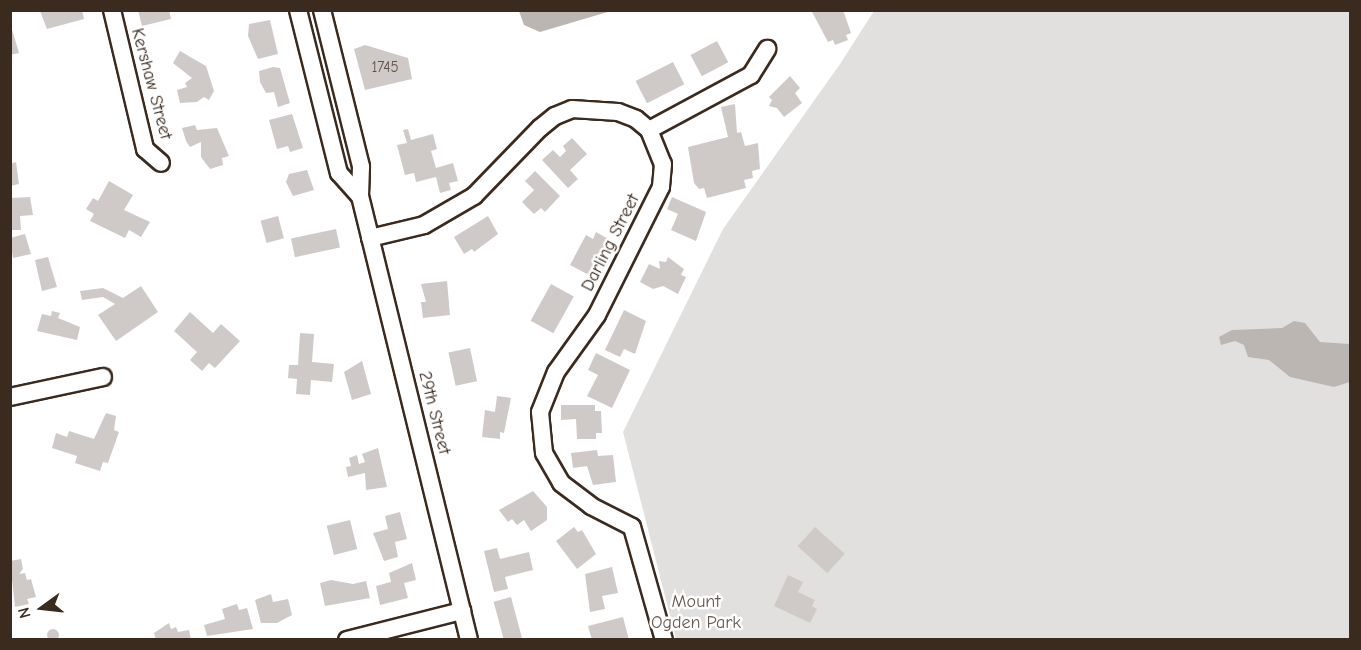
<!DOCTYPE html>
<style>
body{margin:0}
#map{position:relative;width:1361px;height:650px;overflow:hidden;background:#fff;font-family:"Comic Neue",sans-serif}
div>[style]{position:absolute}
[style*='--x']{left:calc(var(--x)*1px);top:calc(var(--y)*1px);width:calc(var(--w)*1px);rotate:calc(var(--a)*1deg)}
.green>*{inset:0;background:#e2e0de}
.water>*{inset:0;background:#bcb6b3}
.building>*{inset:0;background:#cfcac7;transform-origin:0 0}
.round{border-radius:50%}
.roads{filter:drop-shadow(2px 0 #3b2a1e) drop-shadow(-2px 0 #3b2a1e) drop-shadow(0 2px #3b2a1e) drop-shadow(0 -2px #3b2a1e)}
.minor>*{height:16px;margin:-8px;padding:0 8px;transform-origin:8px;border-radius:8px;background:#fff}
span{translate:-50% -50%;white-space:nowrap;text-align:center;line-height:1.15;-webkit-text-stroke:5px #fff;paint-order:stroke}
.number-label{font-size:15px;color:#605248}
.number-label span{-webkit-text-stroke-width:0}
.street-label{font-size:18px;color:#3b2a1e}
.park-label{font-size:18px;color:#65584e}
.frame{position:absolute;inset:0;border:12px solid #3b2a1e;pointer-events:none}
.north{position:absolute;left:12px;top:578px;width:60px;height:60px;-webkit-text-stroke:4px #fff;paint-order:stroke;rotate:255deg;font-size:16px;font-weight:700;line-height:24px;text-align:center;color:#3b2a1e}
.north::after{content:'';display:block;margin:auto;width:21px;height:27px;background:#3b2a1e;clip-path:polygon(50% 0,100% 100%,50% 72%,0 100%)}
</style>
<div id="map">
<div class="green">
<i style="clip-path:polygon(874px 11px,1350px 11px,1350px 639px,676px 639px,623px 432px,723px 229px,840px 64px)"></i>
</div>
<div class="water">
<i style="clip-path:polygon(519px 11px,519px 10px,611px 11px,540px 32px,524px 25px)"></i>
<i style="clip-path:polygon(1294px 321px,1305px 323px,1320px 342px,1350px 344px,1350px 382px,1334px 387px,1290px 377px,1269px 360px,1248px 357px,1244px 345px,1235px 341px,1221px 345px,1219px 337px,1232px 330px,1282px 328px)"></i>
</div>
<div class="building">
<i style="clip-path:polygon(82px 10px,84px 19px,47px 29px,40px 11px)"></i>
<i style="clip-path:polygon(138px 10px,169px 10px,171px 19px,142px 26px)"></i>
<i style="clip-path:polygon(811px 10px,843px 10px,851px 33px,846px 35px,848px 40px,835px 45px,833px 40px,828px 42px)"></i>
<i style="clip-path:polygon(270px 20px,278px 54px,258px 59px,248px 36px,249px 24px)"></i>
<i style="clip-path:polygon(10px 23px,19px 53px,10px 55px)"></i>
<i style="left:717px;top:41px;width:24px;height:30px;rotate:62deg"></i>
<i style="clip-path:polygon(365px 45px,408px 58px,412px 79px,365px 90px,354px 49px)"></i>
<i style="clip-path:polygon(180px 51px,206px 66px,214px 91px,209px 100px,204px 97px,197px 102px,180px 103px,177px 90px,187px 87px,185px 83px,192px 78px,173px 63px)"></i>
<i style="left:673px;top:62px;width:25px;height:42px;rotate:63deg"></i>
<i style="clip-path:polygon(273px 67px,280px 68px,290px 103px,278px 107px,274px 92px,266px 93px,260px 82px,259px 71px)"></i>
<i style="clip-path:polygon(790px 76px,800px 88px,795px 93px,802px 103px,784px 117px,777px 108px,769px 106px,772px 100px,769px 97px)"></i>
<i style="clip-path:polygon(735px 104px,737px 133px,741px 132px,745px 146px,758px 143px,760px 169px,752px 171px,753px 178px,744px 180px,746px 188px,707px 198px,704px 188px,699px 189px,694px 183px,688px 147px,728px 137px,721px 107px)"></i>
<i style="clip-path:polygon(292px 114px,303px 148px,290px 152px,288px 146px,277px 149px,269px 120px)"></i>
<i style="clip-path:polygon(195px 125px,197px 130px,217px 128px,229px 156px,222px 158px,223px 165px,210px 169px,201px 157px,201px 142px,190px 147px,186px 141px,182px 128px)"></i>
<i style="clip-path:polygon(408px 129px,411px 140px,433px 134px,437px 149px,431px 151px,436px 168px,453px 163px,458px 181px,449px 183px,451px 190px,440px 193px,436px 177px,416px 182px,414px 173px,405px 175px,397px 145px,407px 143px,403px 130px)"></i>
<i style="clip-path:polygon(572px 138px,587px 154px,570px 170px,578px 179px,568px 188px,542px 160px,553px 150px,560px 157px,566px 151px,563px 146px)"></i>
<i style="clip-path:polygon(16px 162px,19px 184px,10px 186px,10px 164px)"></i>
<i style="clip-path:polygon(307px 170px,314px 190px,293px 196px,286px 182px,289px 174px)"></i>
<i style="clip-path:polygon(535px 171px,560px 196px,545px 212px,541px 208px,534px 214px,522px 202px,534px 190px,525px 181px)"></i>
<i style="clip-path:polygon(109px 181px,133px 195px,124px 210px,150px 222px,141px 237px,129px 230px,125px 238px,90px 221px,94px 214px,86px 209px,93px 198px,98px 201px)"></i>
<i style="clip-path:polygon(30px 197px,33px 215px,20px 216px,21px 230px,10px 230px,10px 198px)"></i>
<i style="clip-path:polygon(672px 197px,706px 212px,696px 241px,671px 230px,678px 214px,667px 209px)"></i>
<i style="left:278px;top:216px;width:23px;height:18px;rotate:75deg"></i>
<i style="clip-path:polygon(488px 216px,498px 234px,474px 252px,472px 249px,464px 254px,454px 237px)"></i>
<i style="left:336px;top:229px;width:19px;height:46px;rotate:78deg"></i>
<i style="clip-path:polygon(596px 232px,612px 241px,589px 275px,570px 265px,586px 235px,593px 239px)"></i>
<i style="clip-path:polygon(25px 234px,31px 254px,13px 258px,10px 238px)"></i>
<i style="clip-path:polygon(48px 257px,57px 287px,42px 291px,35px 260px)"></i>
<i style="clip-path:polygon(668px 257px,684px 269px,681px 275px,686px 277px,678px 294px,663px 286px,653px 289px,640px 282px,649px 264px,660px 269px,659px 261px,666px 262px)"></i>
<i style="clip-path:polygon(447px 281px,450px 315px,423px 318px,421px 302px,426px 302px,421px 284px)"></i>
<i style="left:551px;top:284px;width:26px;height:42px;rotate:29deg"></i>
<i style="clip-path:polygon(141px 286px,158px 312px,116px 341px,98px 315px,115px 304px,103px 297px,82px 300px,80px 291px,103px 288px,123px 298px)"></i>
<i style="clip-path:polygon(624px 310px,646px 321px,635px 354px,624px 349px,620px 357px,605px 350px)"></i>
<i style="clip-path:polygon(52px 311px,60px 313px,58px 318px,80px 327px,77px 340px,37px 331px,42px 314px,51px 316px)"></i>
<i style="clip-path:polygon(190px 312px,213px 333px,221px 324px,240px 341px,215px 368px,209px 363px,202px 371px,190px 360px,197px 352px,174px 331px)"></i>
<i style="clip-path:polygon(300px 333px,314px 334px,312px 362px,334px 364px,332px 382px,311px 380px,310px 395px,296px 394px,297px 379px,288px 378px,289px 365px,298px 365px)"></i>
<i style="left:470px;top:348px;width:34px;height:22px;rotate:78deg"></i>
<i style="clip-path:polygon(596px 353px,630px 370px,612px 408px,587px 396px,598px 375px,588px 370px)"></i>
<i style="clip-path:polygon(362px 361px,371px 394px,352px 400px,344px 372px)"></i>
<i style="clip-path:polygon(497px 396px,511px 398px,504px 433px,500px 432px,500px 439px,482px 437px,485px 410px,495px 412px)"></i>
<i style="clip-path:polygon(561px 405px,595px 405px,595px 411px,601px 411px,602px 433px,596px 433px,596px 439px,577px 439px,576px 419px,561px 420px)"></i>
<i style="clip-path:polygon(106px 413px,116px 416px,114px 430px,119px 432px,108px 463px,103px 462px,100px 471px,75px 463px,77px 456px,52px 448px,56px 433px,67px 437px,69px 431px,94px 439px)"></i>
<i style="clip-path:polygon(378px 448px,387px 487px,366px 490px,365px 473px,348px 477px,346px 467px,351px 466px,349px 458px,357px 455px,359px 464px,365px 462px,362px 454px)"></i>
<i style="clip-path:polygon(597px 450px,598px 456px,613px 455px,616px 482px,593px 485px,587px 466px,573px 468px,571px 453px)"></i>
<i style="clip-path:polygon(533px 491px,547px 507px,547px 520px,531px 531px,524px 520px,517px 525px,512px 519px,508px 522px,499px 510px)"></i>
<i style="clip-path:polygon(400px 512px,407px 539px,395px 542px,398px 557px,384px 561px,373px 533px,388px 529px,385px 516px)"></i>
<i style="left:350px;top:520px;width:30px;height:24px;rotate:76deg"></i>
<i style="clip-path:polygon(574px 527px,578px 532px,582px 530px,596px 554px,577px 569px,556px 541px)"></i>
<i style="left:815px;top:527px;width:40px;height:26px;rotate:42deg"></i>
<i style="clip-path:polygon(497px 548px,500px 559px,529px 552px,533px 570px,505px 577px,508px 589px,494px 592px,484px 551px)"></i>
<i style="clip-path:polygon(21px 559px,23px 569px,19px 574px,25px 573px,27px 580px,31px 579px,36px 597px,27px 599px,29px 604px,15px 607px,10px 561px)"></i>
<i style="clip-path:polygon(412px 563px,416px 580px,404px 583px,408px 598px,380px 605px,376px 586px,391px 582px,389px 573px)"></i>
<i style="clip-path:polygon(612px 567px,618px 593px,602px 596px,605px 609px,590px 612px,585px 574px)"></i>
<i style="clip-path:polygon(788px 575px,803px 582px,798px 592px,815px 600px,812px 606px,817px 609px,810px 623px,774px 606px)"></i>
<i style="clip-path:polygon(331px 580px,353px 584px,366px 581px,370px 598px,325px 606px,320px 583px)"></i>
<i style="clip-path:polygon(271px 594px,273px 602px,288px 599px,292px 615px,277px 623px,261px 623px,255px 600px)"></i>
<i style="left:511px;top:597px;width:42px;height:18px;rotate:75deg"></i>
<i style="clip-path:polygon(237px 604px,239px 610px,247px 608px,253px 629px,207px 636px,204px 625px,225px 619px,222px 609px)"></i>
<i style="clip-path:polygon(623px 617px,629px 640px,592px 640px,588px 626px)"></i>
<i style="clip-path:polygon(169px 623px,171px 629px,176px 627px,178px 632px,189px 630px,191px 640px,156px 640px,154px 633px)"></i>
<i class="round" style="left:47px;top:629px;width:12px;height:12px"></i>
</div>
<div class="roads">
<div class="minor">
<i style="--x:112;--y:10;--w:143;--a:76.6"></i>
<i style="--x:145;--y:149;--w:21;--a:41"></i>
<i style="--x:298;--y:10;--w:168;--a:75.9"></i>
<i style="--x:339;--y:173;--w:31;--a:48"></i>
<i style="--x:322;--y:10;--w:162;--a:76"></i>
<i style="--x:361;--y:167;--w:29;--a:92"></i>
<i style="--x:360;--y:196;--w:457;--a:76.2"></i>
<i style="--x:649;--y:130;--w:116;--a:-28.3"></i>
<i style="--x:751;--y:75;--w:31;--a:-58"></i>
<i style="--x:370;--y:238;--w:56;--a:-13.5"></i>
<i style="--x:424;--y:225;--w:58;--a:-30.1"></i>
<i style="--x:474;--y:196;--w:95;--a:-45.9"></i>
<i style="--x:540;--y:128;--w:19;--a:-39"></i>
<i style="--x:555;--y:116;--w:18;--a:-22"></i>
<i style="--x:572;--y:109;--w:46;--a:3.7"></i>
<i style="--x:618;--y:112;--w:19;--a:21"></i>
<i style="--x:636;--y:119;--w:17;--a:40"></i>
<i style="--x:649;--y:130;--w:37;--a:68"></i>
<i style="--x:663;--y:164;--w:23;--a:95"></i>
<i style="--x:661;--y:187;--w:143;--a:116.6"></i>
<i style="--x:597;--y:315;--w:70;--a:125.7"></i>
<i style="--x:556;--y:372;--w:43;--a:111.8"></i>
<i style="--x:540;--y:412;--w:41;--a:84.4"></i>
<i style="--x:544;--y:453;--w:34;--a:60"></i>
<i style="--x:561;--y:483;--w:38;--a:37"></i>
<i style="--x:591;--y:506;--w:46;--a:27.1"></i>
<i style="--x:632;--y:527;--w:117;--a:74.2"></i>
<i style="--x:10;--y:397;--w:95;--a:-12.1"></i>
<i style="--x:347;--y:640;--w:119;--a:-14.2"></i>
</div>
</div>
<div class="number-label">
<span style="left:385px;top:68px">1745</span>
</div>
<div class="street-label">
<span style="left:151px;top:84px;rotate:75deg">Kershaw Street</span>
<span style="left:611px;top:243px;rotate:-63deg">Darling Street</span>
<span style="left:434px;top:413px;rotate:76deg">29th Street</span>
</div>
<div class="park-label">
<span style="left:696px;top:613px">Mount<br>Ogden Park</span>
</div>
<div class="frame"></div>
<div class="north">N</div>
</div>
